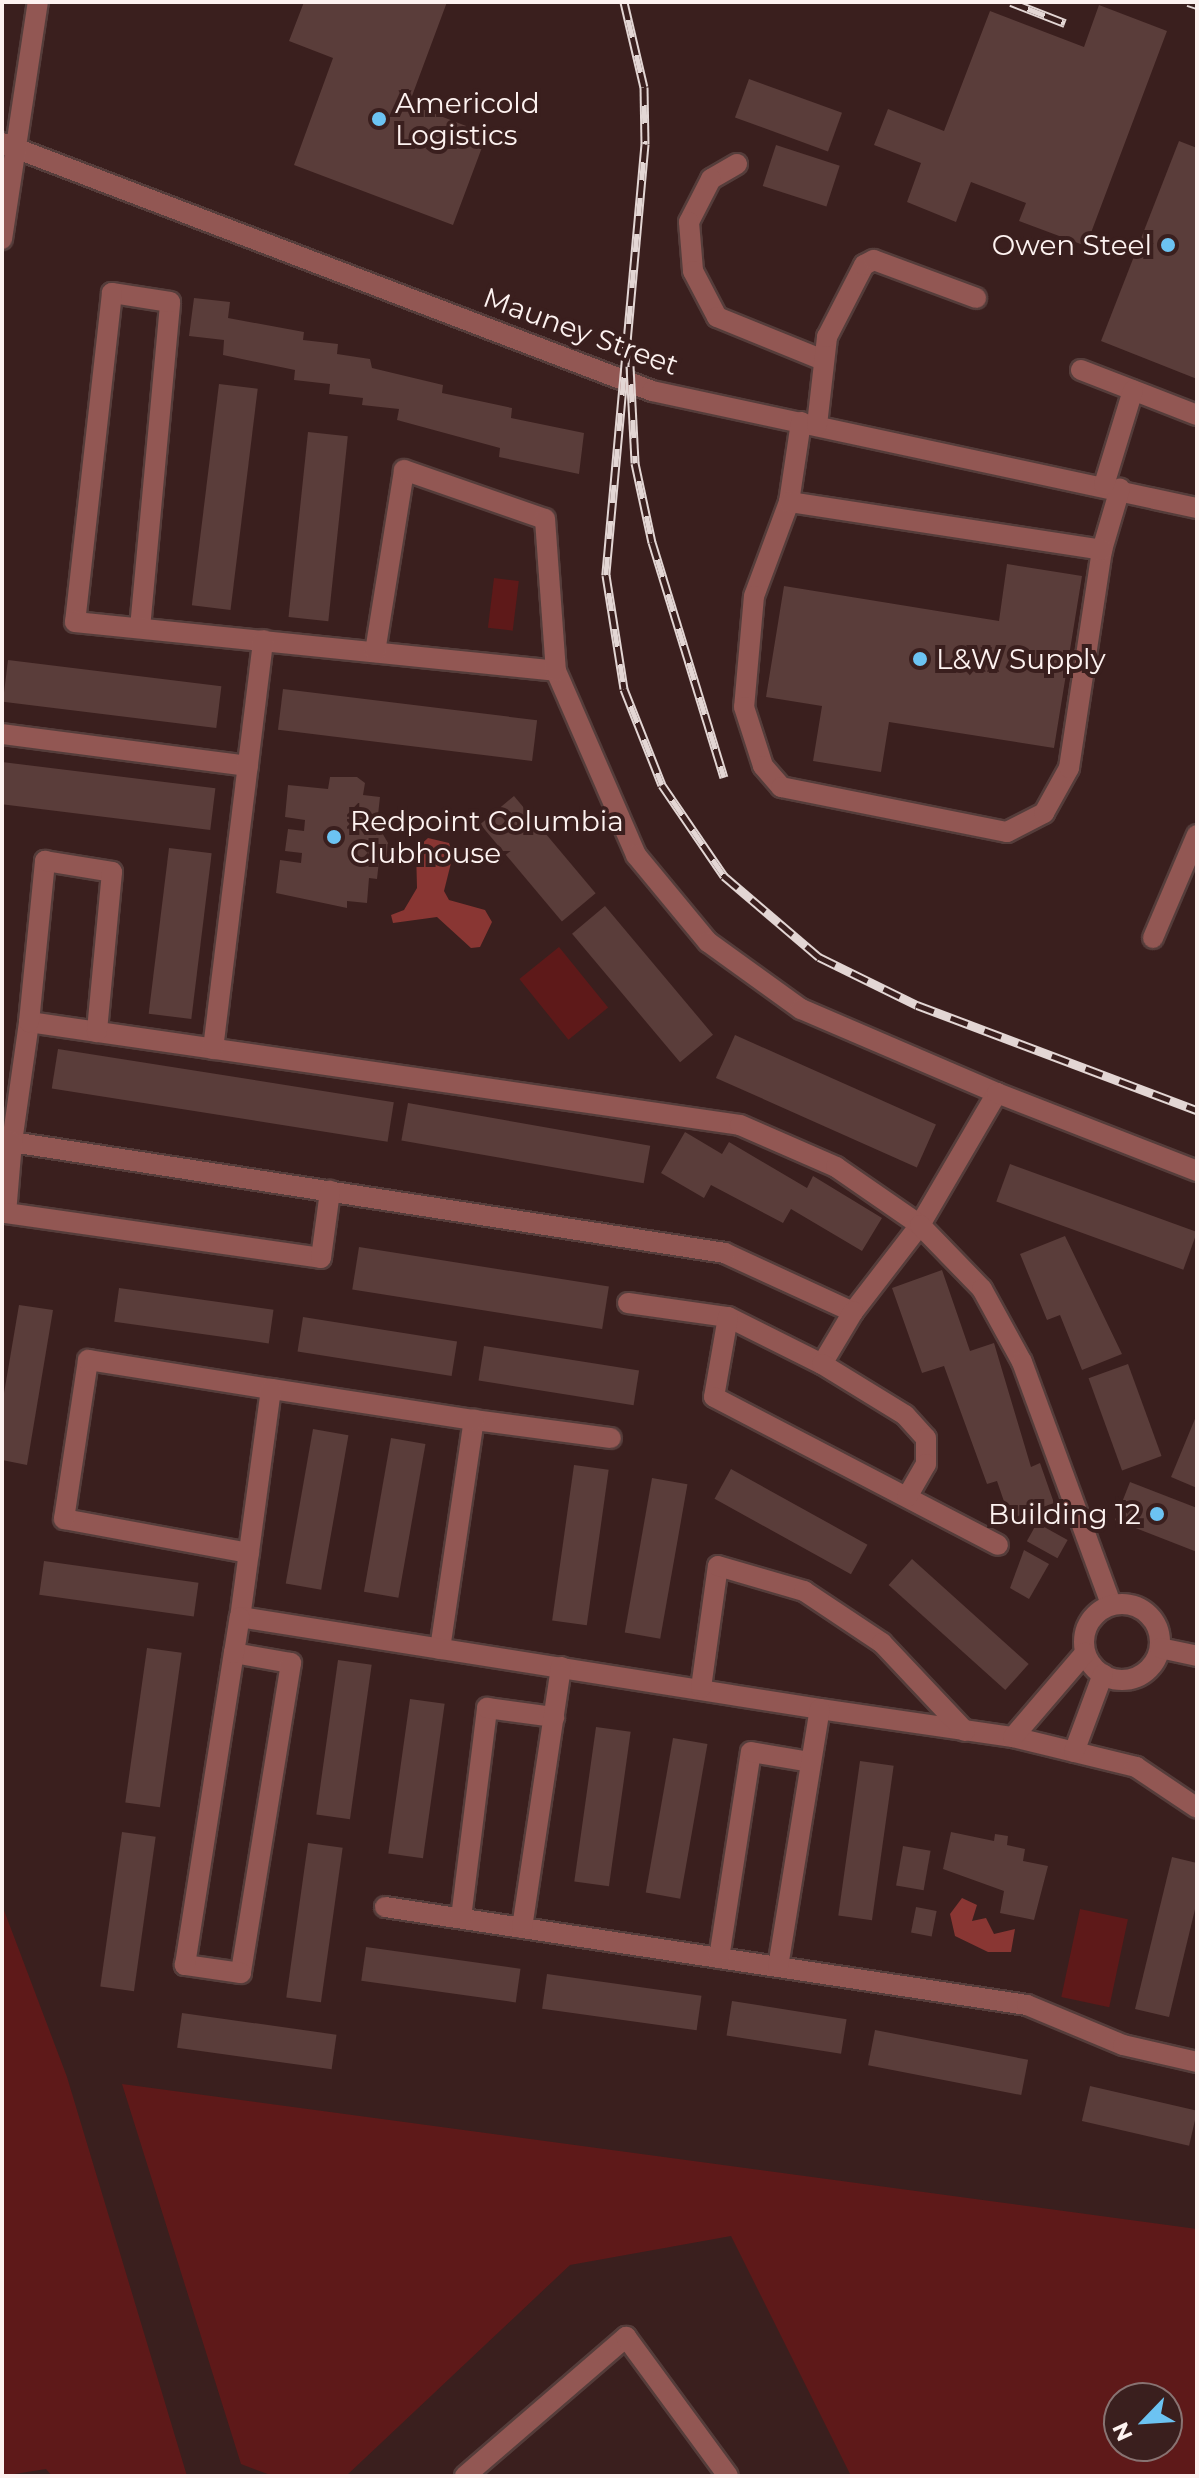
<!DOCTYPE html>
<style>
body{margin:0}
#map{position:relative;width:1199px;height:2478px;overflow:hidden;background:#3a1f1e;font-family:Montserrat,sans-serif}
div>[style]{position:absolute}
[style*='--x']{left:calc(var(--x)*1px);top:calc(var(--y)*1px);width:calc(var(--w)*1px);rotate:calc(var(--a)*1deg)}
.green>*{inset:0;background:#5e1919;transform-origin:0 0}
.water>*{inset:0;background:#893633}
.building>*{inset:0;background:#5a3d3a;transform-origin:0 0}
.roads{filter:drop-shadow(2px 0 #553d3b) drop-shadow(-2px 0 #553d3b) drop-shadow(0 2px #553d3b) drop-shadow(0 -2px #553d3b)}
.minor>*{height:20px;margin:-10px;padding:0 10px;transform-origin:10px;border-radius:10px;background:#925753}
.minor>.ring{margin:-10px;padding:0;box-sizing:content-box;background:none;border:20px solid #925753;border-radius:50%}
.rail>*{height:9px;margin-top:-4.5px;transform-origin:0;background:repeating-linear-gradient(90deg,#3a1f1e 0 18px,#e3d6d4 0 36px);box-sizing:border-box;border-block:2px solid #e3d6d4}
.dots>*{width:22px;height:22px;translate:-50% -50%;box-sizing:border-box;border:4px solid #3a1f1e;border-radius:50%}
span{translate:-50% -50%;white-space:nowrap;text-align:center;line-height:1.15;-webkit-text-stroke:8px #3a1f1e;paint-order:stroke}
.poi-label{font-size:28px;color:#fdf2f0}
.left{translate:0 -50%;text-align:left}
.right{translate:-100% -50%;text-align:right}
.street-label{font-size:28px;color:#fdf2f0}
.frame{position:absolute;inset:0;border:4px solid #fdf2f0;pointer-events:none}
.north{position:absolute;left:1103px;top:2382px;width:80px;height:80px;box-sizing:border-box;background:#3a1f1e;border:2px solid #887372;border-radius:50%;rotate:245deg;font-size:22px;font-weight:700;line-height:32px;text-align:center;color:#fdf2f0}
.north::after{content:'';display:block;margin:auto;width:28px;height:36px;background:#6cc3f2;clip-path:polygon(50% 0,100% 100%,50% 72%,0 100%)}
</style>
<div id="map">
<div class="green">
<i style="left:494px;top:578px;width:25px;height:50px;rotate:7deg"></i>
<i style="left:559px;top:947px;width:78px;height:51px;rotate:51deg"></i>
<i style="clip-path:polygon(2px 1905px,67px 2077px,187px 2476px,52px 2476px,46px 2469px,2px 2476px)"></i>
<i style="left:1080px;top:1909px;width:49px;height:90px;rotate:12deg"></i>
<i style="clip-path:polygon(evenodd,122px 2084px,1197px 2229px,1197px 2476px,851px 2476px,731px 2236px,570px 2265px,346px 2476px,273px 2476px,241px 2464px,122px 2084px,1167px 2398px,1167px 2446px,1119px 2446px,1119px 2398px,1167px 2398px)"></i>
</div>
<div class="water">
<i style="clip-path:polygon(428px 838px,449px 843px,453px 855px,444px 891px,449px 900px,485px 910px,492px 922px,480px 947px,471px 948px,437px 917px,393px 923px,391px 915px,404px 910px,417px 888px,416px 849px)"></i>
<i style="clip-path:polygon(962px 1898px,977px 1905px,972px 1921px,986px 1918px,994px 1934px,1015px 1929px,1011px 1952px,988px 1952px,955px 1936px,950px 1914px)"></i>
</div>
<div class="building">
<i style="clip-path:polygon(304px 2px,447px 2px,409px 104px,487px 134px,453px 225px,294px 165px,333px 58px,289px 41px)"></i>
<i style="clip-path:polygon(1099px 5px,1167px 31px,1086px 246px,1019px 221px,1026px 203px,971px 182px,956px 222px,907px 202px,921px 163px,874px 145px,888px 109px,944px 131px,990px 11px,1084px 47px)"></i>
<i style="left:749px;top:79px;width:99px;height:41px;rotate:20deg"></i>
<i style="clip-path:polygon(1179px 141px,1197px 148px,1197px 379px,1101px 341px)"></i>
<i style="left:776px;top:145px;width:67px;height:43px;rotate:18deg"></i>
<i style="clip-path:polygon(194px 298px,230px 302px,228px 318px,304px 332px,303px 340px,338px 344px,337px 354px,370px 359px,372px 368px,443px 385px,442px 393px,512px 408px,511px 418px,584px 433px,579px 474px,499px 457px,500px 448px,397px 420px,399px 409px,362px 405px,363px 398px,329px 394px,330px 384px,294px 380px,295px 370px,223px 355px,224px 340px,189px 336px)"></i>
<i style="left:219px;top:384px;width:39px;height:223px;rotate:7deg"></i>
<i style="left:308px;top:432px;width:40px;height:186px;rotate:6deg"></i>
<i style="clip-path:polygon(1007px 564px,1082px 576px,1054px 748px,889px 722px,881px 772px,813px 761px,822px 706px,766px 697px,784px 586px,999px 621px)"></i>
<i style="left:8px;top:660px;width:215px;height:42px;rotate:7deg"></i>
<i style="left:283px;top:689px;width:256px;height:41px;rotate:7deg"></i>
<i style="left:2px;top:762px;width:215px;height:42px;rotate:7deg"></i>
<i style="clip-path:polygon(330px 777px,357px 777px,365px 783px,363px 795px,380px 797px,377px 824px,388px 843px,386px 862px,379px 861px,377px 879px,369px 878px,367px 903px,347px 901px,347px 908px,276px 893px,280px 860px,301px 863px,302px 853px,285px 851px,288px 829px,304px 831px,305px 820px,285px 817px,288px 785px,328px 789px)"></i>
<i style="left:514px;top:796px;width:127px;height:44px;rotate:50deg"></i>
<i style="left:169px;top:848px;width:43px;height:167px;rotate:7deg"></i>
<i style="left:605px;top:906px;width:168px;height:43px;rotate:50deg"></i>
<i style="left:735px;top:1035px;width:220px;height:47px;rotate:24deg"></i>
<i style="left:58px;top:1049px;width:340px;height:40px;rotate:9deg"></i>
<i style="left:408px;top:1103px;width:246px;height:38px;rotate:10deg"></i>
<i style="clip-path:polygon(685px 1132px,722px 1154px,729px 1142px,807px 1188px,813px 1176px,882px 1218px,862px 1251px,791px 1209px,783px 1223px,711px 1185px,704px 1198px,661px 1173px)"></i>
<i style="left:1010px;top:1164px;width:199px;height:40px;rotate:20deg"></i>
<i style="clip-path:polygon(1065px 1236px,1122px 1354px,1082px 1370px,1060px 1315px,1047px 1320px,1020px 1254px)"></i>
<i style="left:359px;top:1247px;width:253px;height:43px;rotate:9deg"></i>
<i style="clip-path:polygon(942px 1270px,970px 1351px,994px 1343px,1031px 1467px,1040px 1463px,1054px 1503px,1010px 1519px,997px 1481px,987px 1484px,944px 1366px,922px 1373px,892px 1288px)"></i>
<i style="left:119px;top:1288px;width:156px;height:34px;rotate:8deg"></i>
<i style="clip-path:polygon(19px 1305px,53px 1310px,27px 1465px,2px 1460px,2px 1405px)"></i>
<i style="left:303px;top:1317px;width:156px;height:35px;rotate:9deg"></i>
<i style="left:484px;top:1346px;width:157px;height:35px;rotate:9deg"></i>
<i style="left:1128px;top:1364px;width:98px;height:42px;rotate:70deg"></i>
<i style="clip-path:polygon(1197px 1414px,1197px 1488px,1171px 1477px)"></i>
<i style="left:313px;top:1429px;width:36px;height:157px;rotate:10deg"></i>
<i style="left:391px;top:1438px;width:35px;height:156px;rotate:10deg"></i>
<i style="left:574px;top:1465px;width:35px;height:157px;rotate:8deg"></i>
<i style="left:731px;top:1469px;width:156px;height:34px;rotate:29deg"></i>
<i style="left:652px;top:1478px;width:36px;height:157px;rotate:10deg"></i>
<i style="clip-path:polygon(1130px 1482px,1197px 1508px,1197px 1552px,1115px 1520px)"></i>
<i style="left:1037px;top:1523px;width:35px;height:21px;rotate:29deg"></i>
<i style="clip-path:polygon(1024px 1550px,1049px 1564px,1029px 1599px,1010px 1588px)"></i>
<i style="left:912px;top:1559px;width:157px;height:35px;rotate:42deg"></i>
<i style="left:44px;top:1561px;width:156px;height:34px;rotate:8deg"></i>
<i style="left:147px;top:1648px;width:35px;height:156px;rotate:8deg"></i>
<i style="left:338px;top:1660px;width:34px;height:156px;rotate:8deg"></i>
<i style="left:410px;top:1699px;width:35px;height:156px;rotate:8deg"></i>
<i style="left:596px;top:1727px;width:35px;height:156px;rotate:8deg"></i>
<i style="left:673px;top:1738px;width:35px;height:157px;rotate:10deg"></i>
<i style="left:860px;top:1761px;width:34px;height:156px;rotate:8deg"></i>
<i style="left:122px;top:1832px;width:34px;height:156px;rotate:8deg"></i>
<i style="clip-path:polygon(951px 1832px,994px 1841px,995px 1834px,1008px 1836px,1007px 1845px,1025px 1849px,1023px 1861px,1048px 1866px,1034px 1920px,1000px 1913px,1004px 1891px,943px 1869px)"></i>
<i style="left:308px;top:1843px;width:35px;height:156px;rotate:8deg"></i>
<i style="left:903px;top:1846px;width:28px;height:40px;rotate:10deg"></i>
<i style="clip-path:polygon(1172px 1857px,1197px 1863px,1197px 1901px,1169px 2017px,1135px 2009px)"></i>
<i style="left:916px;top:1907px;width:21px;height:26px;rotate:11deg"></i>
<i style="left:366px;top:1947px;width:156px;height:34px;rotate:8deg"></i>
<i style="left:547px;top:1974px;width:156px;height:35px;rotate:8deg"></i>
<i style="left:732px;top:2001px;width:116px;height:35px;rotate:9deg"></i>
<i style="left:182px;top:2013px;width:156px;height:35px;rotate:8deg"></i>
<i style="left:875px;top:2030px;width:156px;height:36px;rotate:11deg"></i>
<i style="left:1090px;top:2086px;width:110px;height:36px;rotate:13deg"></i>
</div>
<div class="roads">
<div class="minor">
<i style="--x:2;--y:143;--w:696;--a:20.88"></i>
<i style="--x:652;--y:391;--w:557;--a:12.12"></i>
<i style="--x:737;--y:164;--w:30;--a:150"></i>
<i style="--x:711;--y:179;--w:48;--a:117.1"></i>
<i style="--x:689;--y:222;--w:49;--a:85.3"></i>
<i style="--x:693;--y:271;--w:52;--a:62.4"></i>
<i style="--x:717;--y:317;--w:114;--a:22.1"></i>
<i style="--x:2;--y:239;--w:240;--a:-81.4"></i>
<i style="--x:1081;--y:370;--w:124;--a:21.2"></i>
<i style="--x:801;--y:422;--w:81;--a:98.5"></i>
<i style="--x:789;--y:502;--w:100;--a:110.4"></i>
<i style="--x:754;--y:596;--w:111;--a:95.1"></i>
<i style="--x:744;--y:707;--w:62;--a:72.1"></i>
<i style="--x:763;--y:766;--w:28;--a:49"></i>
<i style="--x:781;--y:787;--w:230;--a:11.3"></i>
<i style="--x:1007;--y:832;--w:42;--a:-27.2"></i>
<i style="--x:1044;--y:813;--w:51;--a:-60.9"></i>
<i style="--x:1069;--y:768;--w:220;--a:-81.4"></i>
<i style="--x:1102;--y:550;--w:64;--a:-73.6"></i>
<i style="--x:817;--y:425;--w:89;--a:-83.5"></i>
<i style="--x:827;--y:337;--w:81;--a:-62.8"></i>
<i style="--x:864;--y:265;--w:11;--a:-27"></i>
<i style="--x:874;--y:260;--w:109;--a:20.4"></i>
<i style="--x:1104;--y:485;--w:99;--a:-73"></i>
<i style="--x:789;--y:502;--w:317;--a:8.7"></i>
<i style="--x:140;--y:628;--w:327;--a:-84.7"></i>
<i style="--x:170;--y:302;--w:59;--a:-171.2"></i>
<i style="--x:112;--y:293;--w:331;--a:96.4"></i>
<i style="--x:75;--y:622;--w:483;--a:5.8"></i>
<i style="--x:556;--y:671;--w:201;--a:66.5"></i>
<i style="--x:636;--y:855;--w:113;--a:50.4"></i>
<i style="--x:708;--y:942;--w:115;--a:35.8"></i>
<i style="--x:801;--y:1009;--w:213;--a:23.2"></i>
<i style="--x:997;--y:1093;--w:153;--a:120.3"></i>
<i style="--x:920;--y:1225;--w:110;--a:127.6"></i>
<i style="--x:853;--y:1312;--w:141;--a:-155.3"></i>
<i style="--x:725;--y:1253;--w:722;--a:-171.15"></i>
<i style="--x:12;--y:1142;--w:121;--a:-81.9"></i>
<i style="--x:29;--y:1022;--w:718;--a:8.24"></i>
<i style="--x:740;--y:1125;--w:105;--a:23.6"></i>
<i style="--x:836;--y:1167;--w:102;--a:34.6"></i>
<i style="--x:920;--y:1225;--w:89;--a:45.9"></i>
<i style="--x:982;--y:1289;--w:83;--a:61.3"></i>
<i style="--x:1022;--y:1362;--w:258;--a:69.8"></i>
<i style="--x:375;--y:652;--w:184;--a:-80.9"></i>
<i style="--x:404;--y:470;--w:149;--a:19.2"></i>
<i style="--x:545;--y:519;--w:152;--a:85.9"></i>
<i style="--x:2;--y:734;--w:248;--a:7.4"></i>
<i style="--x:1153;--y:938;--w:112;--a:-66.9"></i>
<i style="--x:29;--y:1022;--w:162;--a:-84.3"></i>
<i style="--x:45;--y:861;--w:68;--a:9.3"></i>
<i style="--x:112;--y:872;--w:161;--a:95.4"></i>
<i style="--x:213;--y:1049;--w:412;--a:-83"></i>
<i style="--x:997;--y:1093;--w:215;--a:21.3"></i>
<i style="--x:12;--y:1142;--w:71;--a:94.8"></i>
<i style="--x:6;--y:1213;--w:318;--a:8.1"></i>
<i style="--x:321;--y:1258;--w:68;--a:-82.3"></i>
<i style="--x:628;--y:1303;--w:101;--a:8"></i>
<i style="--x:728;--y:1317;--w:105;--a:26.6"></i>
<i style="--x:822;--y:1364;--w:61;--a:-59.2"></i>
<i style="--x:728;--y:1317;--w:81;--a:99.9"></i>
<i style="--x:714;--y:1397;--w:320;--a:27.5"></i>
<i style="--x:822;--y:1364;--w:97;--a:31.6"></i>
<i style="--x:905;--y:1415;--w:31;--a:48"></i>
<i style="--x:926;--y:1438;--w:26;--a:90"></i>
<i style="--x:926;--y:1464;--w:38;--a:120"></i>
<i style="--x:474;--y:1420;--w:138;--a:7.5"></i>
<i style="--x:249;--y:1553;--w:188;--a:-169.6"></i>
<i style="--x:64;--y:1519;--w:161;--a:-81.4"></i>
<i style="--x:88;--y:1360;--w:185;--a:9"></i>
<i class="ring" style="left:1084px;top:1604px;width:56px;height:56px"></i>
<i style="--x:1160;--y:1648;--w:38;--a:12"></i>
<i style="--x:440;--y:1649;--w:232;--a:-81.6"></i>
<i style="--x:474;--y:1420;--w:205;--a:-171.3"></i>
<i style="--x:271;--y:1389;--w:230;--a:97.7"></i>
<i style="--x:240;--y:1617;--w:587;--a:9.01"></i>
<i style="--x:820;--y:1709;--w:195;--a:8.3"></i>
<i style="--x:1013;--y:1737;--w:127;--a:13.7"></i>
<i style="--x:1136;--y:1767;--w:73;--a:33.9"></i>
<i style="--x:234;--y:1653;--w:58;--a:10"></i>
<i style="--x:291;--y:1663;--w:314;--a:99.2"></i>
<i style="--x:241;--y:1973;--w:57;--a:-171.9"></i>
<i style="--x:185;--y:1965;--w:316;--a:-81.1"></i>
<i style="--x:234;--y:1653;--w:36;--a:-81"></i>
<i style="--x:701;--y:1688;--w:123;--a:-82.1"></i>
<i style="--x:718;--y:1566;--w:90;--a:16.2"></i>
<i style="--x:804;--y:1591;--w:94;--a:33.7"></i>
<i style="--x:882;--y:1643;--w:121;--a:46.7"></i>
<i style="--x:1013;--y:1737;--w:111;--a:-49.4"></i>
<i style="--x:1074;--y:1752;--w:83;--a:-69.6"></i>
<i style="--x:385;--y:1907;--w:649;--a:8.68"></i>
<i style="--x:1027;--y:2005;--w:104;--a:22.6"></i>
<i style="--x:1123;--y:2045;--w:76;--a:12.9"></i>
<i style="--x:461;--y:1918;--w:212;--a:-82.9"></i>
<i style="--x:487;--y:1708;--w:68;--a:7.7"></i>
<i style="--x:522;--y:1928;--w:264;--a:-81.5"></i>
<i style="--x:719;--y:1958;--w:208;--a:-81.2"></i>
<i style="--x:751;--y:1752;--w:60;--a:9.6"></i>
<i style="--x:778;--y:1967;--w:261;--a:-80.8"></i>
<i style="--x:465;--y:2476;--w:213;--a:-40.8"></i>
<i style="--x:626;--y:2337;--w:172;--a:53.7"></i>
</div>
</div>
<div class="rail">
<i style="--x:624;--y:2;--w:87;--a:76.8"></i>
<i style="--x:644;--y:87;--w:57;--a:89"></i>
<i style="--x:645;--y:144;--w:433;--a:95.2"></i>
<i style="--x:606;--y:575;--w:115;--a:81"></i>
<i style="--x:624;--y:689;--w:103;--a:68.4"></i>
<i style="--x:662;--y:785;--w:110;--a:55.7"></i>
<i style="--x:724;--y:876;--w:125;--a:40.5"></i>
<i style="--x:819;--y:957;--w:109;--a:26.1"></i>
<i style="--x:917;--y:1005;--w:299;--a:20.6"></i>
<i style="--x:1011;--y:2;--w:58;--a:21.3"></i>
<i style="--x:1188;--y:2;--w:9;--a:18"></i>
<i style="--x:630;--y:366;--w:97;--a:87"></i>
<i style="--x:635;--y:463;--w:81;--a:77.9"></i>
<i style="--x:652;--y:542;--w:246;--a:73"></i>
</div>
<div class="dots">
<i style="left:379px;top:119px;background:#6cc3f2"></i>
<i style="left:1168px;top:245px;background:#6cc3f2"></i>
<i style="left:920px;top:659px;background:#6cc3f2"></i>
<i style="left:334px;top:837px;background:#6cc3f2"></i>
<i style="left:1157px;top:1514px;background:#6cc3f2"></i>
</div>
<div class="poi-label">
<span class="left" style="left:395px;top:119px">Americold<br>Logistics</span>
<span class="right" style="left:1152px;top:245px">Owen Steel</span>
<span class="left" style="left:936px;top:659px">L&amp;W Supply</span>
<span class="left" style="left:350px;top:837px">Redpoint Columbia<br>Clubhouse</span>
<span class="right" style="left:1141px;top:1514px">Building 12</span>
</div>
<div class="street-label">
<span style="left:581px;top:331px;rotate:20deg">Mauney Street</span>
</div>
<div class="frame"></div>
<div class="north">N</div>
</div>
